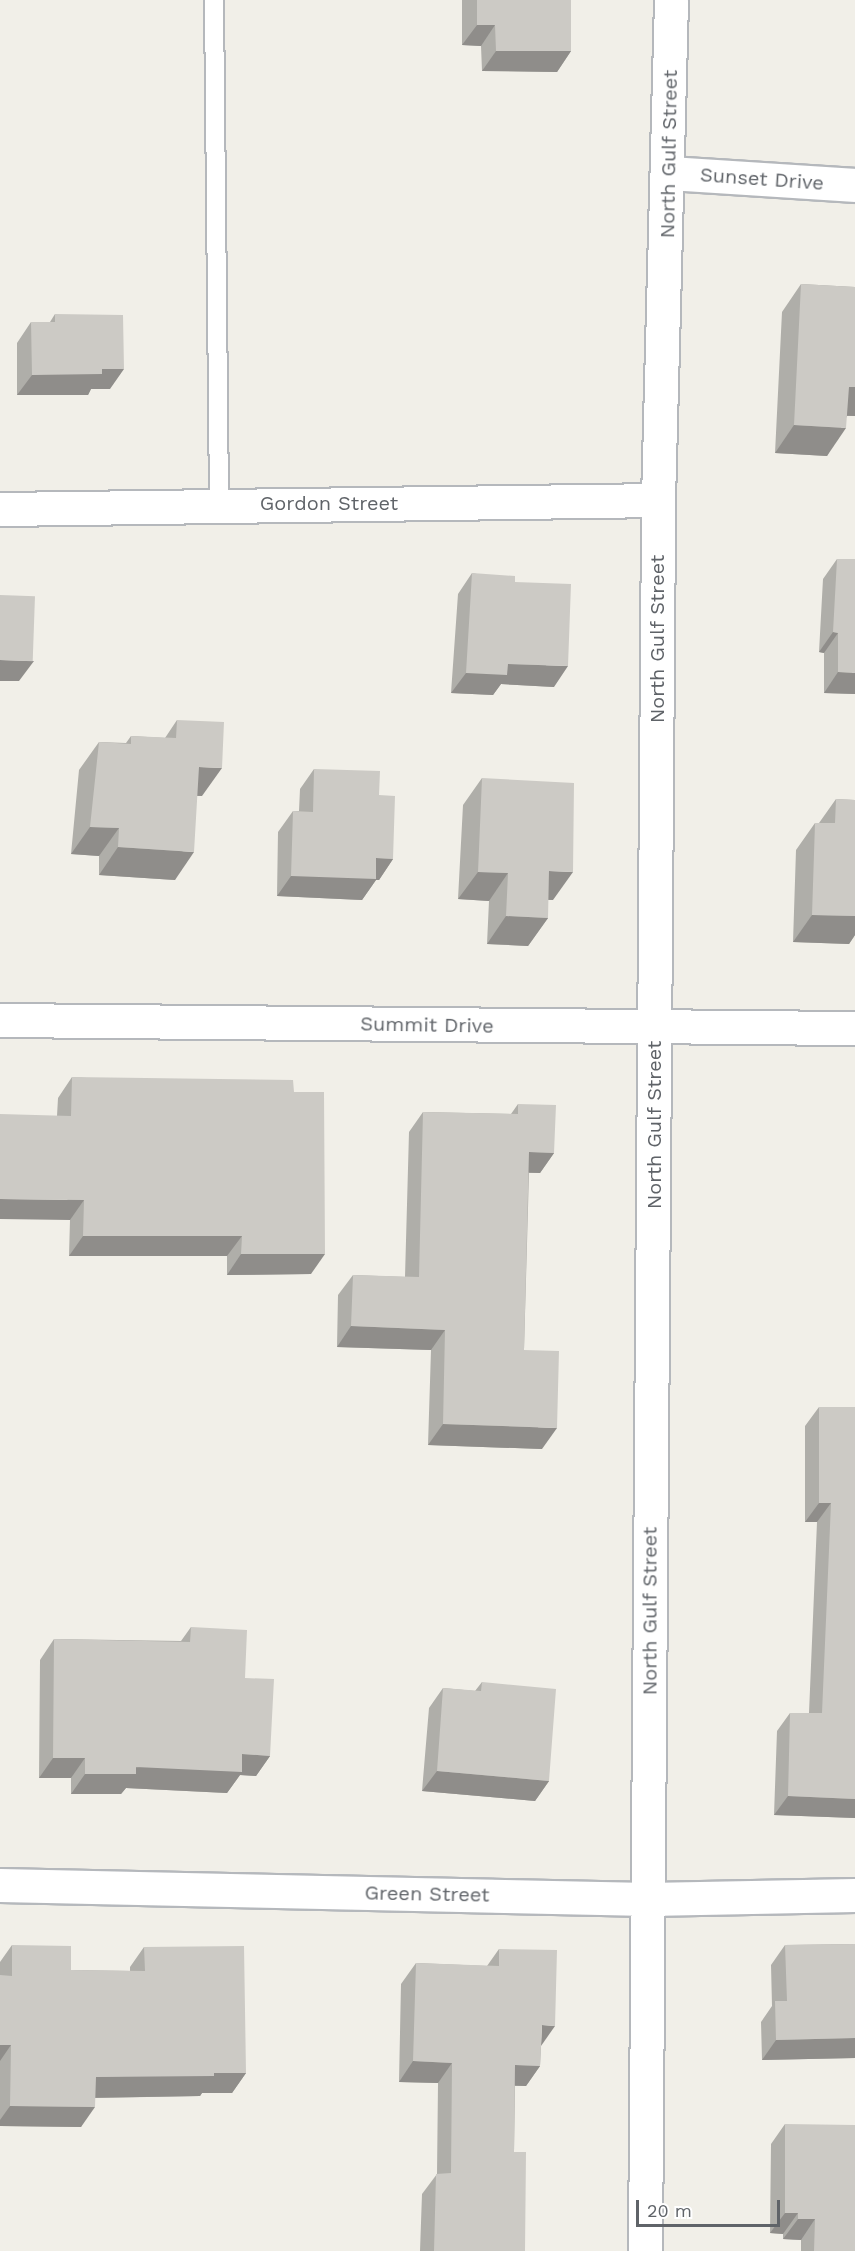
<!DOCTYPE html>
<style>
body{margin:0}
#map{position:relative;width:855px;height:2251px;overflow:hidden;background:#f1efe8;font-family:"Work Sans",sans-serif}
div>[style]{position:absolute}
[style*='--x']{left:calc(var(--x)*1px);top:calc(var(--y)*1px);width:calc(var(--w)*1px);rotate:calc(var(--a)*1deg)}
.roads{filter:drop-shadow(2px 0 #b5b8bc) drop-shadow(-2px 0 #b5b8bc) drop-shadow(0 2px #b5b8bc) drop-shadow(0 -2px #b5b8bc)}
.lane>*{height:18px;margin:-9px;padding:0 9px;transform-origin:9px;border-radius:9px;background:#fff}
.street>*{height:33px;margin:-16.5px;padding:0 16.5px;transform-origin:16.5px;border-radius:16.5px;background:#fff}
.wall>*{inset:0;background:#afaea9}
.shaded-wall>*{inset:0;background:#8f8d8a}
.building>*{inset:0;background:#cccac5;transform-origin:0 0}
span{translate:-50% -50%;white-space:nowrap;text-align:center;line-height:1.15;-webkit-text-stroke:5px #fff;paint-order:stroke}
.street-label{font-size:20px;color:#5f6368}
.scale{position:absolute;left:636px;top:2200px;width:144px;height:27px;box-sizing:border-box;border:3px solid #5f6368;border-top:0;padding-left:8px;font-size:18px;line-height:21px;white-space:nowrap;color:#5f6368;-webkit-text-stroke:4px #fff;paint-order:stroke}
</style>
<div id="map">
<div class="roads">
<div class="lane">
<i style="--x:214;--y:0;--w:503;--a:89.43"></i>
</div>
<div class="street">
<i style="--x:670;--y:173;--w:185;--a:3.7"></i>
<i style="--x:0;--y:509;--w:658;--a:-0.78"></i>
<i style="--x:0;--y:1020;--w:855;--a:0.54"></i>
<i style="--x:0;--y:1885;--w:648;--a:1.24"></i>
<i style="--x:648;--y:1899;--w:207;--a:-1.1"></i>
<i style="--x:645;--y:2251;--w:1751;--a:-89.57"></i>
<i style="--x:658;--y:500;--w:500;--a:-88.51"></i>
</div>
</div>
<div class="wall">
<i style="clip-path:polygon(462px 0,571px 0,571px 51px,557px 72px,482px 71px,481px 46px,462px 45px)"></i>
<i style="clip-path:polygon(801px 284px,855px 287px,855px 416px,847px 416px,827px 456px,775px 453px,782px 312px)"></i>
<i style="clip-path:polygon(55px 314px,110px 389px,91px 389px,88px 395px,17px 395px,17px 343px,31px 322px,50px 322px)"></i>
<i style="clip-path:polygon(837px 559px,855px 694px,824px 693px,824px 653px,819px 652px,823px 579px)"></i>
<i style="clip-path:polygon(472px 573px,515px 582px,554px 687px,501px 684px,493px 695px,451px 693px,458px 594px)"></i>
<i style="clip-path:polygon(177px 720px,202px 796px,197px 796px,175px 880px,99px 875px,99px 856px,71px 854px,79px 770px,99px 742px,126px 743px,131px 736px,165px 738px)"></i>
<i style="clip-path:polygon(314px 769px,379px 795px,393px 859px,379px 880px,376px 880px,362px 900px,277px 896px,278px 832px,293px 811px,299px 811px,300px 789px)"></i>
<i style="clip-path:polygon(482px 778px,553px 900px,548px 900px,548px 918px,528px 946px,487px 944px,489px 901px,458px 899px,463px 805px)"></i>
<i style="clip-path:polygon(836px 799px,855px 800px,855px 935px,849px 944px,793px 942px,796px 850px,815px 823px,819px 823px)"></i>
<i style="clip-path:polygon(72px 1077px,294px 1092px,311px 1274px,227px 1275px,227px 1256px,69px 1256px,70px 1220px,57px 1116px,58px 1098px)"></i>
<i style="clip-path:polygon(518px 1104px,554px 1153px,540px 1173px,529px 1173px,524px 1350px,542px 1449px,428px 1445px,431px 1350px,337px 1347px,338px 1295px,353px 1275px,405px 1277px,409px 1132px,423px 1112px,511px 1114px)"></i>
<i style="clip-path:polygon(819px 1407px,855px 1407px,855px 1818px,774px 1815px,777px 1731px,790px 1713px,809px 1713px,817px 1522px,805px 1522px,805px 1426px)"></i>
<i style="clip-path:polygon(191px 1627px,245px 1678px,270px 1756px,256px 1776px,240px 1775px,227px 1793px,126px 1788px,121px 1794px,71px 1794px,71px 1778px,39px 1778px,40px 1660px,54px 1639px,181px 1641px)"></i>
<i style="clip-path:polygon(482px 1682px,549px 1781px,535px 1801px,422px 1791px,429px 1708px,443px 1688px,475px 1691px)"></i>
<i style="clip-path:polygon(855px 1944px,855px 2058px,762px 2060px,761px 2022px,772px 2006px,771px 1965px,785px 1945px)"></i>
<i style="clip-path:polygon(12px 1945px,71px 1970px,130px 1971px,130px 1967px,144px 1947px,246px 2073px,232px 2093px,202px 2093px,200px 2096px,95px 2098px,81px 2127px,0 2126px,0 1962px)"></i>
<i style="clip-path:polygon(499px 1949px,541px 2046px,540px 2066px,526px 2086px,515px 2086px,514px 2152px,525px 2251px,420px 2251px,422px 2194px,437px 2174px,438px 2083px,399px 2082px,401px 1984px,416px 1963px,487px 1966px)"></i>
<i style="clip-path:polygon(785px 2124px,855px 2251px,801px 2251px,801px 2240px,783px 2239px,783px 2234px,770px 2233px,771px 2144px)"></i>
</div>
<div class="shaded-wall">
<i style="clip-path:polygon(477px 25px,495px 25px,481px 46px,462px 45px)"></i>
<i style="clip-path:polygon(496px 51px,571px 51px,557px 72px,482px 71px)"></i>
<i style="clip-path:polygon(102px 369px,124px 369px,110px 389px,91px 389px,88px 395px,17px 395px,32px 375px)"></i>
<i style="clip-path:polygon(849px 387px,855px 387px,855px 416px,829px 415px)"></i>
<i style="clip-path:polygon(794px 425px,846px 428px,827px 456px,775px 453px)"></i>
<i style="clip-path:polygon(833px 632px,838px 633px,824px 653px,819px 652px)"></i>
<i style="clip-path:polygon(0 660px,34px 661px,19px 681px,0 681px)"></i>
<i style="clip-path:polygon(508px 664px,568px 666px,554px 687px,501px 684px,493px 695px,451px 693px,466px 673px)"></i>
<i style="clip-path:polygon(838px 672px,855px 673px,855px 694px,824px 693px)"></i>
<i style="clip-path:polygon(199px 767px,222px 768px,202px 796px,180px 795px)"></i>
<i style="clip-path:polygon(90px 827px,119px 828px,99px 856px,71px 854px)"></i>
<i style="clip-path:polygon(118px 847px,194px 852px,175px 880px,99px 875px)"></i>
<i style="clip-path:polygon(376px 858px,393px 859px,379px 880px,376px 880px,362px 900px,277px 896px,291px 876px)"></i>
<i style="clip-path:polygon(549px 871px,573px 872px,553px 900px,530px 899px)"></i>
<i style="clip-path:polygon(478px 872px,508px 873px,489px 901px,458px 899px)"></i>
<i style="clip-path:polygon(812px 915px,855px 916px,855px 935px,849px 944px,793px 942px)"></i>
<i style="clip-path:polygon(506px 916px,548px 918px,528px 946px,487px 944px)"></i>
<i style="clip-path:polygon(529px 1152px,554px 1153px,540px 1173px,515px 1172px)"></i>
<i style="clip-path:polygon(0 1199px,84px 1200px,70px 1220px,0 1219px)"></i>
<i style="clip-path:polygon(83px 1236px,242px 1236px,227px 1256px,69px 1256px)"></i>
<i style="clip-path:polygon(241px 1254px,325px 1254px,311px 1274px,227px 1275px)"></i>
<i style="clip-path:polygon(351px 1326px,445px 1330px,431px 1350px,337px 1347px)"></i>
<i style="clip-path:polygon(443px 1424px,557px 1428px,542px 1449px,428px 1445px)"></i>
<i style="clip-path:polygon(819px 1503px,831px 1503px,817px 1522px,805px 1522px)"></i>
<i style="clip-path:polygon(242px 1754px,270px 1756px,256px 1776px,240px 1775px,227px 1793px,126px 1788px,121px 1794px,71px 1794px,85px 1774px)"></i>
<i style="clip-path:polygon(53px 1758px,85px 1758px,71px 1778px,39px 1778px)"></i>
<i style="clip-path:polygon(437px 1771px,549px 1781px,535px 1801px,422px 1791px)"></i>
<i style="clip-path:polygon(788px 1796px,855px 1799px,855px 1818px,774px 1815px)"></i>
<i style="clip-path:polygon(542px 2025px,555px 2026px,541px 2046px)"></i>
<i style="clip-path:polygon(855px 2038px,855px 2058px,762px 2060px,776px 2040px)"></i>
<i style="clip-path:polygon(0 2045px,11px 2045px,0 2061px)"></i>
<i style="clip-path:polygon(413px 2061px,452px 2063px,438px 2083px,399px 2082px)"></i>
<i style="clip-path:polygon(515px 2065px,540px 2066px,526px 2086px,501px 2085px)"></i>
<i style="clip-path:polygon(214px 2073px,246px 2073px,232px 2093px,202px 2093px,200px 2096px,81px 2098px,96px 2077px)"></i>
<i style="clip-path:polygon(10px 2106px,95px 2107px,81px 2127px,0 2126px,0 2120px)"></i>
<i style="clip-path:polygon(785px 2213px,798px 2213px,783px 2234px,770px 2233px)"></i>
<i style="clip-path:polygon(798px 2219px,815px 2219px,801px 2240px,783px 2239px)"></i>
</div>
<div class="building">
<i style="clip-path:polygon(477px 0,571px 0,571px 51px,496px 51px,495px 25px,477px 25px)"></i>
<i style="clip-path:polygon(801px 284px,855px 287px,855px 387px,849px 387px,846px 428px,794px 425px)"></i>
<i style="clip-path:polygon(55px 314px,123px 315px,124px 369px,102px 369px,102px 374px,32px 375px,31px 322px,55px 322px)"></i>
<i style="clip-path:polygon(837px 559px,855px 559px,855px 673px,838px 672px,838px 633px,833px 632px)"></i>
<i style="clip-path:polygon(472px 573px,515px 576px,515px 582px,571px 584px,568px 666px,508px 664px,507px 675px,466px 673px)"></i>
<i style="left:0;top:595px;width:35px;height:65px;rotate:2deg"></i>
<i style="clip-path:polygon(177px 720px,224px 722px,222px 768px,199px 767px,194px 852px,118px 847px,119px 828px,90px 827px,99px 742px,131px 744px,131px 736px,176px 738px)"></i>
<i style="clip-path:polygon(314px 769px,380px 771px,379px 795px,395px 796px,393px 859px,376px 858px,376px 879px,291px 876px,293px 811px,313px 812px)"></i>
<i style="clip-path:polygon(482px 778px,574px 783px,573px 872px,549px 871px,548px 918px,506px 916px,508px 873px,478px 872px)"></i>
<i style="clip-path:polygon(836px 799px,855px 800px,855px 916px,812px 915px,815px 823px,835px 823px)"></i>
<i style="clip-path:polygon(72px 1077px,293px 1080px,294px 1092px,324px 1092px,325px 1254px,241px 1254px,242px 1236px,83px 1236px,84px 1200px,0 1199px,0 1114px,71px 1116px)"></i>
<i style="clip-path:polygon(518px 1104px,556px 1105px,554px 1153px,529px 1152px,524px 1350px,559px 1351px,557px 1428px,443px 1424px,445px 1330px,351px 1326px,353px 1275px,419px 1277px,423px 1112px,518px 1114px)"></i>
<i style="clip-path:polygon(819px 1407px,855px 1407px,855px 1799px,788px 1796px,790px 1713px,822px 1713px,831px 1503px,819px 1503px)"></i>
<i style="clip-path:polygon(191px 1627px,247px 1630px,245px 1678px,274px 1679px,270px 1756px,242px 1754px,242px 1772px,136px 1767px,136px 1774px,85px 1774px,85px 1758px,53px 1758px,54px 1639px,190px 1642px)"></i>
<i style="clip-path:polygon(482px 1682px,556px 1689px,549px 1781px,437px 1771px,443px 1688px,481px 1691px)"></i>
<i style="clip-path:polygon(855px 1944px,855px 2038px,776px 2040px,775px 2001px,787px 2001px,785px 1945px)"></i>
<i style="clip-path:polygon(12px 1945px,71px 1946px,71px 1970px,145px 1971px,144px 1947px,244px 1946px,246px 2073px,214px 2073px,214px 2076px,96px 2077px,95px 2107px,10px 2106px,11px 2045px,0 2045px,0 1975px,12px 1976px)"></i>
<i style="clip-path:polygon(499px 1949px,557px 1950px,555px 2026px,542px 2025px,540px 2066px,515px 2065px,514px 2152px,526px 2152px,525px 2251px,434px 2251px,436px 2174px,451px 2173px,452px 2063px,413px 2061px,416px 1963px,499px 1966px)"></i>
<i style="clip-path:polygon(785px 2124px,855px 2125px,855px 2251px,814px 2251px,815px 2219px,798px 2219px,798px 2213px,785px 2213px)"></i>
</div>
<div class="street-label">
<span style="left:669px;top:154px;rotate:-89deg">North Gulf Street</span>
<span style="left:762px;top:179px;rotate:4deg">Sunset Drive</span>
<span style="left:329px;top:503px">Gordon Street</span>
<span style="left:657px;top:639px;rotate:-90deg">North Gulf Street</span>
<span style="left:427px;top:1025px;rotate:1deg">Summit Drive</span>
<span style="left:654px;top:1125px;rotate:-90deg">North Gulf Street</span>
<span style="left:650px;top:1611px;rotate:-90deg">North Gulf Street</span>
<span style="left:427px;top:1894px;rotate:1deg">Green Street</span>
</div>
<div class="scale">20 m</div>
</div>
